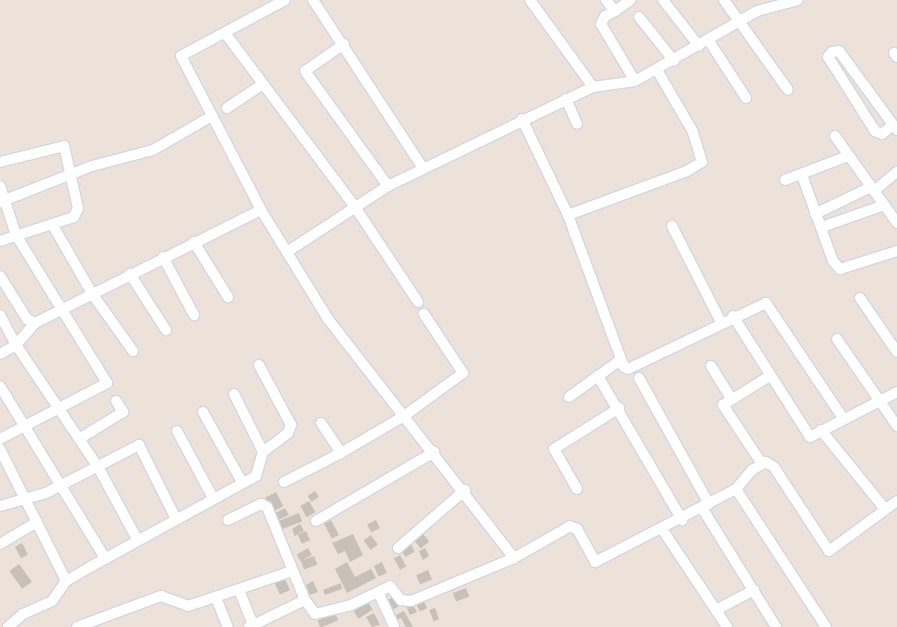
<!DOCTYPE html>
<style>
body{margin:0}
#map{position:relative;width:897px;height:627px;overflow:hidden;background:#ede2da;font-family:"IBM Plex Sans",sans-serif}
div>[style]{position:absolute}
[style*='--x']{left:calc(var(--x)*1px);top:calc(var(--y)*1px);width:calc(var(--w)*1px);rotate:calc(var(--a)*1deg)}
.building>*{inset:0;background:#c8c1b9;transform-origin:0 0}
.roads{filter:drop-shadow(1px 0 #cfd7e4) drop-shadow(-1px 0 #cfd7e4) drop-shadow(0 1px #cfd7e4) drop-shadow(0 -1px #cfd7e4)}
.minor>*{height:10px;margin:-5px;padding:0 5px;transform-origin:5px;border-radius:5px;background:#fff}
span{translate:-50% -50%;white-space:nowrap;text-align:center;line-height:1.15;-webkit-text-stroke:4px #fff;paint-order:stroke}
</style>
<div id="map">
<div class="building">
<i style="left:315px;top:491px;width:7px;height:9px;rotate:56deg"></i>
<i style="left:276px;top:492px;width:16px;height:12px;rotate:63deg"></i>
<i style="left:309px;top:501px;width:13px;height:10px;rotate:61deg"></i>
<i style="clip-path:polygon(285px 508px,289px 515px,278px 520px,274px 514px)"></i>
<i style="left:299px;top:513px;width:9px;height:25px;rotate:69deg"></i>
<i style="left:331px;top:520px;width:17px;height:8px;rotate:62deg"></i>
<i style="left:376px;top:520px;width:9px;height:10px;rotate:63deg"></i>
<i style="clip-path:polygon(300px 524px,304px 531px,295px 536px,292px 529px)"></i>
<i style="left:306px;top:531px;width:10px;height:9px;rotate:66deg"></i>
<i style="left:422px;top:533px;width:11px;height:11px;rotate:49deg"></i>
<i style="clip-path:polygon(353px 534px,363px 555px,350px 562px,345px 551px,338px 554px,332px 543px)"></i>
<i style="left:371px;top:535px;width:12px;height:9px;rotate:55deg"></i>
<i style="left:22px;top:543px;width:13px;height:8px;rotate:63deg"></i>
<i style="left:410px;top:543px;width:10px;height:11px;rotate:61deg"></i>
<i style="left:308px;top:548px;width:8px;height:13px;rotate:60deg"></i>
<i style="clip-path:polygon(425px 548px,429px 556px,423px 560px,419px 551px)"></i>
<i style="left:400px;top:555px;width:13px;height:7px;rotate:61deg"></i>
<i style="left:314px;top:556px;width:9px;height:14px;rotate:69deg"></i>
<i style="clip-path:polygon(347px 562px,355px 577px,371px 569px,376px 578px,347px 593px,335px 569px)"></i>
<i style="left:382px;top:562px;width:12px;height:9px;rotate:66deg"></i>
<i style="left:19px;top:564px;width:22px;height:12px;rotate:54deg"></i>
<i style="left:428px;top:570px;width:10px;height:13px;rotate:66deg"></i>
<i style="left:285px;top:579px;width:12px;height:11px;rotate:66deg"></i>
<i style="clip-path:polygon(313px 581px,318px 592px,310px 595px,306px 585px)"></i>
<i style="clip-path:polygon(341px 583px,342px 589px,325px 595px,323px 590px)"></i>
<i style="left:466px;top:588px;width:9px;height:14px;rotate:69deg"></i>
<i style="left:395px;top:596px;width:11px;height:9px;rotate:63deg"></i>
<i style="left:423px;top:599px;width:10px;height:8px;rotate:66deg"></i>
<i style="left:368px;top:602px;width:9px;height:17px;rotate:58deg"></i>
<i style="clip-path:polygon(412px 603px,417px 612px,410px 615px,406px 606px)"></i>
<i style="left:435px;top:608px;width:12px;height:6px;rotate:70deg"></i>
<i style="clip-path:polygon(404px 611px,413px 627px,406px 627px,401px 618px,397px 620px,394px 616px)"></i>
<i style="left:335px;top:613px;width:8px;height:19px;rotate:67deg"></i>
<i style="clip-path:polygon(374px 613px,380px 625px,372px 627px,366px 617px)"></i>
</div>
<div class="roads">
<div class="minor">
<i style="--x:285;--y:0;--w:118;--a:151.7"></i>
<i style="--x:181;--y:56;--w:174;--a:62.5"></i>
<i style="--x:261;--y:210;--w:128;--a:58.4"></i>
<i style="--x:328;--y:319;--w:303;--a:52.1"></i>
<i style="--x:313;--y:0;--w:201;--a:56.8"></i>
<i style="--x:530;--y:0;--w:107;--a:54.1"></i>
<i style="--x:593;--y:87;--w:42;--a:-8.1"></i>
<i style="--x:635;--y:81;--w:141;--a:-29.8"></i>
<i style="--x:757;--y:11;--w:42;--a:-15"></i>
<i style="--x:606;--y:0;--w:14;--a:51"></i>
<i style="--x:615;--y:11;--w:11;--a:153"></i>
<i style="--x:605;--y:16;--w:9;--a:117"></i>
<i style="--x:601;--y:24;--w:66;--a:59.2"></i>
<i style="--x:663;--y:0;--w:58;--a:52"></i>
<i style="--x:724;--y:0;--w:110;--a:54.6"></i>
<i style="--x:615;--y:11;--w:19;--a:-35"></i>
<i style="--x:639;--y:17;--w:56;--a:51.5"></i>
<i style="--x:225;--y:33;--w:217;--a:53.2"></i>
<i style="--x:355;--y:207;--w:114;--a:56.4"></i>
<i style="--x:709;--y:41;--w:68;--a:57"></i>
<i style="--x:344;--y:44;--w:47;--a:145.3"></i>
<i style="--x:305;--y:71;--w:142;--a:54.2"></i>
<i style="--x:894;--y:53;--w:5;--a:53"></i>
<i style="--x:566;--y:99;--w:27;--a:66"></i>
<i style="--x:227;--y:108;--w:43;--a:-33.7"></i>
<i style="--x:522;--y:119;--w:106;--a:64.4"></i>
<i style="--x:568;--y:215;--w:127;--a:-20.3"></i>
<i style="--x:687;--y:171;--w:17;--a:-31"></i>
<i style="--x:702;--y:162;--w:31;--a:-107"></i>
<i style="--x:693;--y:132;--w:72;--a:-120.1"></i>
<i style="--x:893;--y:125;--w:14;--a:141"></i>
<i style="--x:882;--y:134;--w:8;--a:-157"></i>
<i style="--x:875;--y:131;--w:80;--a:-122.3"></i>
<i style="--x:832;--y:63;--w:7;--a:-124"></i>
<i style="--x:828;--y:57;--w:6;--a:-51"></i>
<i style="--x:832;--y:52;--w:7;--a:-8"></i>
<i style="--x:839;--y:51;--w:98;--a:53.7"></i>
<i style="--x:835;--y:136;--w:107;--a:54.5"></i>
<i style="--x:0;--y:162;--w:66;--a:-14"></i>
<i style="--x:64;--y:146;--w:64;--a:77.3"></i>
<i style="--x:78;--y:208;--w:10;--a:114"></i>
<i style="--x:74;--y:217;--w:23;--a:162"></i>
<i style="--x:802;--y:175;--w:91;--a:70.2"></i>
<i style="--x:833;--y:261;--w:11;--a:49"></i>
<i style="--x:840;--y:269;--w:60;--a:-17.5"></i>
<i style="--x:785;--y:180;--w:67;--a:-20.9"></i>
<i style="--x:0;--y:186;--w:52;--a:71.9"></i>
<i style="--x:16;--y:235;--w:174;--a:58.4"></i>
<i style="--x:107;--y:383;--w:121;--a:152.4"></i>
<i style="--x:874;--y:191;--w:30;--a:-40"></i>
<i style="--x:0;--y:202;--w:99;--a:-21.4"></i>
<i style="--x:92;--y:166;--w:63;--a:-14.7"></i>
<i style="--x:153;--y:150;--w:68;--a:-30"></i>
<i style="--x:815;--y:214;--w:62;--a:-25.7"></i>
<i style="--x:568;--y:215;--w:162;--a:69.8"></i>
<i style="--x:624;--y:367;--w:4;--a:27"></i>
<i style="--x:628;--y:369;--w:153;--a:-25.6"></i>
<i style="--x:766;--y:303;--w:138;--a:56.2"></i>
<i style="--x:672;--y:226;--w:108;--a:63"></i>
<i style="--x:822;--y:227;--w:66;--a:-19.5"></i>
<i style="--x:0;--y:241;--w:55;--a:-18.1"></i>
<i style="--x:52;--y:224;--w:82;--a:60"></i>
<i style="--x:93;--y:295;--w:69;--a:54.5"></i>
<i style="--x:194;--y:242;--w:65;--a:58.3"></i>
<i style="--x:287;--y:252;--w:121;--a:-33.2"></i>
<i style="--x:388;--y:186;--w:228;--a:-25.8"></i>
<i style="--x:163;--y:257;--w:66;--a:61.9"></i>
<i style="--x:130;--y:274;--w:67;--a:57.3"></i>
<i style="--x:0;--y:276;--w:51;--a:57.9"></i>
<i style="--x:27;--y:319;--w:9;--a:27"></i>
<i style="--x:35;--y:323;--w:253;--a:-26.6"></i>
<i style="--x:860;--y:298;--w:65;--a:55.6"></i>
<i style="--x:0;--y:315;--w:34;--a:62"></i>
<i style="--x:16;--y:345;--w:147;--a:56.1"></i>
<i style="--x:98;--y:467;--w:82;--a:61.6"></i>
<i style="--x:733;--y:316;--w:143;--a:57.5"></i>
<i style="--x:810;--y:437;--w:98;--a:-27.3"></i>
<i style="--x:837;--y:339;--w:106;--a:55.4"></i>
<i style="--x:0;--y:354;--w:18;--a:-29"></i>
<i style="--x:16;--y:345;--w:29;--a:-49"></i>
<i style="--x:619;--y:361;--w:26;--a:144"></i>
<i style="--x:598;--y:376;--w:167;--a:59.7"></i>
<i style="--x:711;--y:366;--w:38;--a:58"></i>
<i style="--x:639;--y:378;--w:144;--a:60.9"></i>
<i style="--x:0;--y:386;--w:202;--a:58.6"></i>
<i style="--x:234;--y:394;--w:65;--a:63.4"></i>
<i style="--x:569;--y:397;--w:36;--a:-36"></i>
<i style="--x:203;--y:412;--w:80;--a:60.9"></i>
<i style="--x:321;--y:423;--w:36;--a:56"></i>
<i style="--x:341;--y:453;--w:73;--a:-30.4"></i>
<i style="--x:404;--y:416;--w:73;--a:-36.1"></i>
<i style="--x:463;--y:373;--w:71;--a:-123.5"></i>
<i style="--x:821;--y:430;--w:102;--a:51"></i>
<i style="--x:177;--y:431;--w:76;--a:61.8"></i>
<i style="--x:79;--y:439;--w:52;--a:-31.5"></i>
<i style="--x:123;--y:412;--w:13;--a:-122"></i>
<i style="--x:0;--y:449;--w:148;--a:63.4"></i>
<i style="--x:762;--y:464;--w:71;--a:-123.5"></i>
<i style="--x:723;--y:405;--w:53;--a:-31.9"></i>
<i style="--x:284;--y:482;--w:64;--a:-27"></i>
<i style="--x:577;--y:489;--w:46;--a:-119.9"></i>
<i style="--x:554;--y:449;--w:77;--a:-32.2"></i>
<i style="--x:736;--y:489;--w:165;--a:56.9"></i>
<i style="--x:0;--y:506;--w:48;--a:-15.8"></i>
<i style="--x:46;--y:493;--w:105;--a:-27.3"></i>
<i style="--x:139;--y:445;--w:83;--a:63.4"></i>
<i style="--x:702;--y:508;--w:140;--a:58.1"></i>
<i style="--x:228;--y:520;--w:37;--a:-26"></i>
<i style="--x:261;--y:504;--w:7;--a:27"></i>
<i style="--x:267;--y:507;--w:100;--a:67.8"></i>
<i style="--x:305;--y:600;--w:17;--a:54"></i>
<i style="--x:315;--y:614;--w:37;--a:-14"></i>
<i style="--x:351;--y:605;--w:43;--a:-26"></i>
<i style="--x:390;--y:586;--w:18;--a:52"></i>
<i style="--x:401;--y:600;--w:10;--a:6"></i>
<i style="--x:411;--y:601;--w:112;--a:-22.7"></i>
<i style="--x:514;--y:558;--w:64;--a:-29.7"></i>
<i style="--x:570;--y:526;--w:8;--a:23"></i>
<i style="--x:577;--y:529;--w:38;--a:61"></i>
<i style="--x:595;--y:562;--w:159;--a:-27.4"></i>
<i style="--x:736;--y:489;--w:25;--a:-50"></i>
<i style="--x:752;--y:470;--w:16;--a:-30"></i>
<i style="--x:766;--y:462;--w:9;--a:32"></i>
<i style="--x:774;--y:467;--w:100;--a:56.8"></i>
<i style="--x:829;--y:551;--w:84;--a:-36.3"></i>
<i style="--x:316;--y:521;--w:137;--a:-30.3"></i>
<i style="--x:662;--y:529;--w:118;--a:56.4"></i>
<i style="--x:0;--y:544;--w:43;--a:-30.7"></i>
<i style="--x:398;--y:548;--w:89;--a:-40.9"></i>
<i style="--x:239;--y:590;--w:38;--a:68"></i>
<i style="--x:378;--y:592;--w:38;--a:65"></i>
<i style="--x:216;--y:598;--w:31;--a:68"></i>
<i style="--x:716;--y:610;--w:43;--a:-27.8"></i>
<i style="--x:8;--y:627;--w:20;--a:-41"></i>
<i style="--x:23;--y:614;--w:32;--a:-24"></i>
<i style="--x:52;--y:601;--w:24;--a:-55"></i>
<i style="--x:66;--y:581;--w:28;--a:-30"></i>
<i style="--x:90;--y:567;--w:189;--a:-28.7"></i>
<i style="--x:256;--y:476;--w:25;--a:-74"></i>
<i style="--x:263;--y:452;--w:31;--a:-37"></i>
<i style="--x:288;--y:433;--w:9;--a:-69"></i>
<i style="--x:291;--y:425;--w:68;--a:-118.1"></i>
<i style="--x:77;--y:627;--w:90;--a:-20.3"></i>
<i style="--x:161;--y:596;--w:29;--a:20"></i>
<i style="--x:188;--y:606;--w:110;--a:-18.6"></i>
<i style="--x:249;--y:627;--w:62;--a:-25.7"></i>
</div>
</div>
</div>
